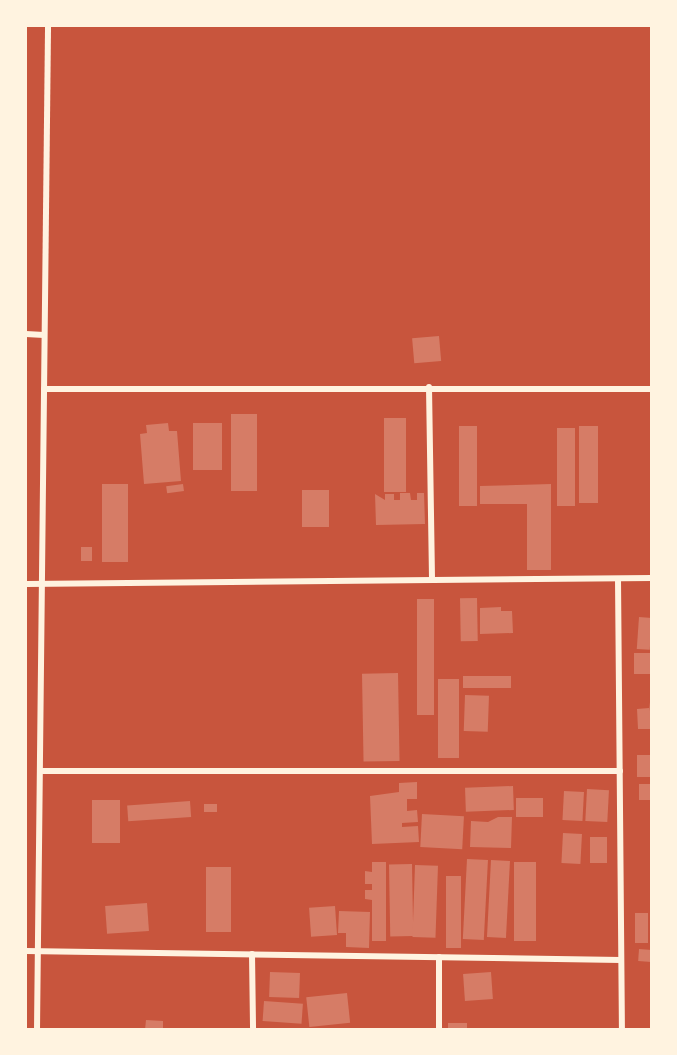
<!DOCTYPE html>
<style>
body{margin:0}
#map{position:relative;width:677px;height:1055px;overflow:hidden;background:#c8553d;font-family:"Space Grotesk",sans-serif}
div>[style]{position:absolute}
[style*='--x']{left:calc(var(--x)*1px);top:calc(var(--y)*1px);width:calc(var(--w)*1px);rotate:calc(var(--a)*1deg)}
.building>*{inset:0;background:#d67c66;transform-origin:0 0}
.minor>*{height:6px;margin:-3px;padding:0 3px;transform-origin:3px;border-radius:3px;background:#fff3e0}
span{translate:-50% -50%;white-space:nowrap;text-align:center;line-height:1.15;-webkit-text-stroke:6px #fff3e0;paint-order:stroke}
.frame{position:absolute;inset:0;border:27px solid #fff3e0;pointer-events:none}
</style>
<div id="map">
<div class="building">
<i style="left:439px;top:336px;width:25px;height:27px;rotate:85deg"></i>
<i style="left:231px;top:414px;width:26px;height:77px"></i>
<i style="left:384px;top:418px;width:22px;height:74px"></i>
<i style="clip-path:polygon(168px 423px,169px 431px,177px 431px,181px 481px,144px 484px,140px 434px,147px 433px,146px 425px)"></i>
<i style="left:193px;top:423px;width:29px;height:47px"></i>
<i style="left:459px;top:426px;width:18px;height:80px"></i>
<i style="left:579px;top:426px;width:19px;height:77px"></i>
<i style="left:557px;top:428px;width:18px;height:78px"></i>
<i style="left:102px;top:484px;width:26px;height:78px"></i>
<i style="left:183px;top:484px;width:7px;height:17px;rotate:82deg"></i>
<i style="clip-path:polygon(551px 484px,551px 570px,527px 570px,527px 504px,480px 504px,480px 486px)"></i>
<i style="left:302px;top:490px;width:27px;height:37px"></i>
<i style="clip-path:polygon(400px 493px,410px 493px,411px 500px,417px 500px,417px 493px,424px 493px,425px 524px,376px 525px,375px 494px,385px 500px,385px 494px,394px 494px,394px 500px,400px 500px)"></i>
<i style="left:81px;top:547px;width:11px;height:14px"></i>
<i style="left:477px;top:598px;width:43px;height:17px;rotate:89deg"></i>
<i style="left:417px;top:599px;width:17px;height:116px"></i>
<i style="clip-path:polygon(501px 607px,501px 611px,512px 611px,513px 633px,480px 634px,480px 608px)"></i>
<i style="left:639px;top:617px;width:13px;height:32px;rotate:4deg"></i>
<i style="left:634px;top:653px;width:18px;height:21px"></i>
<i style="left:398px;top:673px;width:88px;height:36px;rotate:89deg"></i>
<i style="left:511px;top:676px;width:12px;height:48px;rotate:90deg"></i>
<i style="left:438px;top:679px;width:21px;height:79px"></i>
<i style="left:465px;top:695px;width:24px;height:36px;rotate:2deg"></i>
<i style="clip-path:polygon(649px 702px,652px 729px,638px 729px,637px 709px,649px 708px)"></i>
<i style="left:637px;top:755px;width:15px;height:22px"></i>
<i style="clip-path:polygon(417px 782px,417px 799px,407px 799px,407px 811px,417px 810px,418px 822px,402px 823px,402px 827px,418px 826px,419px 842px,372px 844px,370px 796px,399px 792px,399px 783px)"></i>
<i style="left:639px;top:784px;width:13px;height:16px"></i>
<i style="left:513px;top:786px;width:24px;height:48px;rotate:88deg"></i>
<i style="left:587px;top:789px;width:22px;height:32px;rotate:3deg"></i>
<i style="left:564px;top:791px;width:20px;height:29px;rotate:3deg"></i>
<i style="left:516px;top:798px;width:27px;height:19px"></i>
<i style="left:92px;top:800px;width:28px;height:43px"></i>
<i style="left:190px;top:801px;width:16px;height:63px;rotate:86deg"></i>
<i style="left:217px;top:804px;width:8px;height:13px;rotate:90deg"></i>
<i style="left:422px;top:814px;width:42px;height:33px;rotate:3deg"></i>
<i style="clip-path:polygon(498px 817px,512px 817px,511px 848px,470px 847px,471px 821px,488px 822px)"></i>
<i style="left:563px;top:833px;width:19px;height:30px;rotate:3deg"></i>
<i style="left:590px;top:837px;width:17px;height:26px"></i>
<i style="left:467px;top:859px;width:21px;height:80px;rotate:3deg"></i>
<i style="left:491px;top:860px;width:19px;height:77px;rotate:3deg"></i>
<i style="clip-path:polygon(372px 862px,386px 862px,386px 941px,372px 941px,372px 900px,365px 899px,365px 890px,372px 890px,372px 884px,365px 884px,365px 871px,372px 872px)"></i>
<i style="left:514px;top:862px;width:22px;height:79px"></i>
<i style="left:412px;top:864px;width:72px;height:23px;rotate:89deg"></i>
<i style="left:415px;top:865px;width:23px;height:72px;rotate:2deg"></i>
<i style="left:206px;top:867px;width:25px;height:65px"></i>
<i style="left:446px;top:876px;width:15px;height:72px"></i>
<i style="left:147px;top:903px;width:28px;height:42px;rotate:86deg"></i>
<i style="left:335px;top:906px;width:29px;height:26px;rotate:86deg"></i>
<i style="clip-path:polygon(339px 911px,370px 912px,369px 948px,346px 947px,346px 933px,338px 933px)"></i>
<i style="left:635px;top:913px;width:13px;height:30px"></i>
<i style="left:639px;top:949px;width:13px;height:12px;rotate:4deg"></i>
<i style="left:270px;top:972px;width:30px;height:25px;rotate:2deg"></i>
<i style="left:491px;top:972px;width:27px;height:28px;rotate:86deg"></i>
<i style="left:347px;top:993px;width:30px;height:41px;rotate:84deg"></i>
<i style="left:264px;top:1001px;width:39px;height:20px;rotate:4deg"></i>
<i style="clip-path:polygon(146px 1020px,163px 1021px,163px 1030px,145px 1030px)"></i>
<i style="left:448px;top:1023px;width:19px;height:7px"></i>
</div>
<div class="minor">
<i style="--x:26;--y:334;--w:18;--a:3"></i>
<i style="--x:429;--y:387;--w:193;--a:89.1"></i>
<i style="--x:44;--y:389;--w:608;--a:0"></i>
<i style="--x:618;--y:579;--w:451;--a:89.5"></i>
<i style="--x:26;--y:584;--w:626;--a:-0.55"></i>
<i style="--x:40;--y:771;--w:580;--a:0"></i>
<i style="--x:26;--y:951;--w:595;--a:0.87"></i>
<i style="--x:252;--y:954;--w:76;--a:89.2"></i>
<i style="--x:37;--y:1030;--w:1004;--a:-89.37"></i>
<i style="--x:439;--y:1030;--w:73;--a:-90"></i>
</div>
<div class="frame"></div>
</div>
